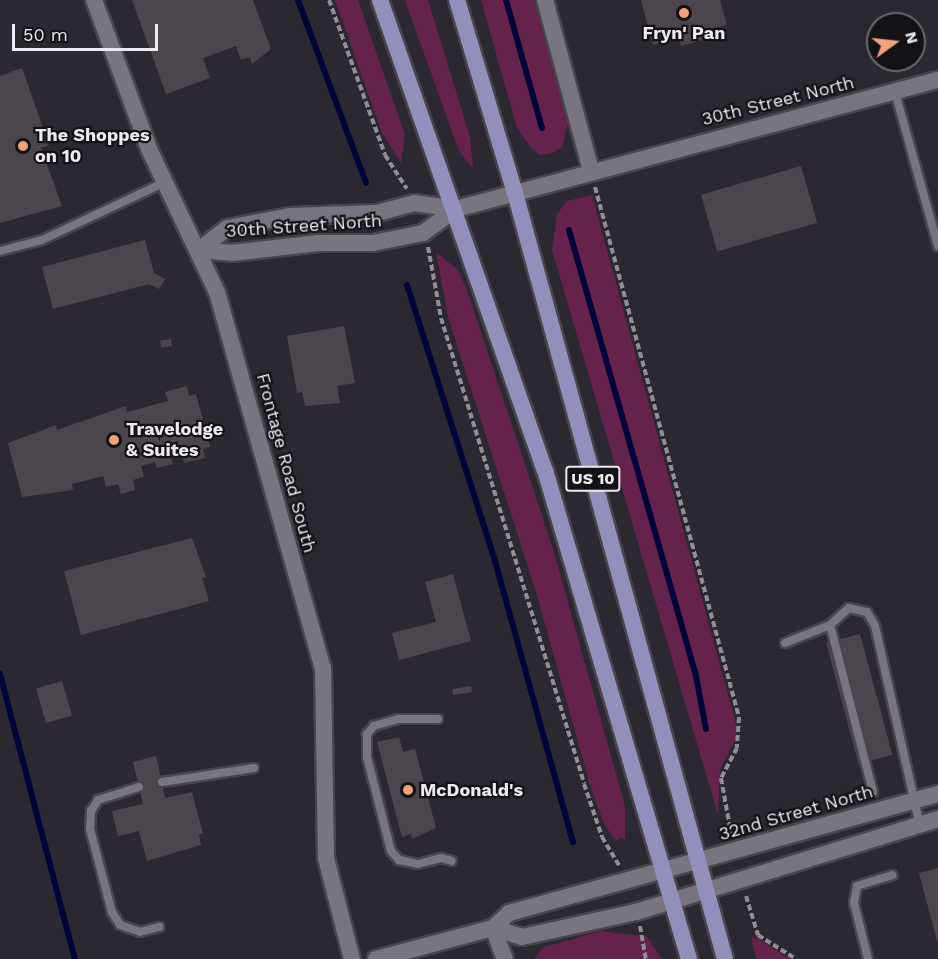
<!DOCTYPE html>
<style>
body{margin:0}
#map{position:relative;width:938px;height:959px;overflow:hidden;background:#2c2831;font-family:"Work Sans",sans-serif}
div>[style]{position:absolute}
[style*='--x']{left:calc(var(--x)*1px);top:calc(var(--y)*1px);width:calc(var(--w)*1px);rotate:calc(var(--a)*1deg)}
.green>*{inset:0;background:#65224c}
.stream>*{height:6px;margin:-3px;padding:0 3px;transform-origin:3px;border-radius:3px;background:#000439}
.building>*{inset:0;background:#4d454d;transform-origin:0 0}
.path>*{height:4px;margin-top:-2px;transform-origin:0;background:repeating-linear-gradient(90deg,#918e95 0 6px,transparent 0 9px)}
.roads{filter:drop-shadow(2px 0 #48454c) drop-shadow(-2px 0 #48454c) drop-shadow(0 2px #48454c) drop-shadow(0 -2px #48454c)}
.service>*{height:8px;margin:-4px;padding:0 4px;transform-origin:4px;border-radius:4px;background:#797580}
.minor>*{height:16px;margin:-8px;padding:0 8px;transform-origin:8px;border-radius:8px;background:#797580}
.primary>*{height:16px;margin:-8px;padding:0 8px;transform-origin:8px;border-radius:8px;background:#9290ba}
.dots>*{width:16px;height:16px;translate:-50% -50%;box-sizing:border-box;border:3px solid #131216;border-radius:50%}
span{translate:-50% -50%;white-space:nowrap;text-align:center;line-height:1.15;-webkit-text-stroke:4.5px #131216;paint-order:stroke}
.shield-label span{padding:2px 4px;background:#131216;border:2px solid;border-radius:4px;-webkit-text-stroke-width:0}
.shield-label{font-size:16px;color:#ece9ef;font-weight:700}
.poi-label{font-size:18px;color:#ece9ef;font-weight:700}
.left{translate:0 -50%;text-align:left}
.street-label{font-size:18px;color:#ece9ef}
.north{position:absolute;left:866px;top:12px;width:60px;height:60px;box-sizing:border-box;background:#131216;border:2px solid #6a686d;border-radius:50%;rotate:75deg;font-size:16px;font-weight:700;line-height:24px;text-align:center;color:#ece9ef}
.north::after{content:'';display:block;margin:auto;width:21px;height:27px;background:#f1a17c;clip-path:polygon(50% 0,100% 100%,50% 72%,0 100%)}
.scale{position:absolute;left:12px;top:24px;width:146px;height:27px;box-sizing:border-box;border:3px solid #ece9ef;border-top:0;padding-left:8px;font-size:18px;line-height:21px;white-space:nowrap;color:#ece9ef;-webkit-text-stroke:4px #131216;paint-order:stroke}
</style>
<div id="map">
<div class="green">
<i style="clip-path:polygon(335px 0,358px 0,405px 135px,401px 163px,382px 133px)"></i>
<i style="clip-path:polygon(405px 0,428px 0,470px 137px,473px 169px,459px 151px)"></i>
<i style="clip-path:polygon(481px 0,534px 0,568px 124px,562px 147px,555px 152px,540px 155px,532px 149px,517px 128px)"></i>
<i style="clip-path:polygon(592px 195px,736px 724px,736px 738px,720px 770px,718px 815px,552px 250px,557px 214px,567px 201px)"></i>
<i style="clip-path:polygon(436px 252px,457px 269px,466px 287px,553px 549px,625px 806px,625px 840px,621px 837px,616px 841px,604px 824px,590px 785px,536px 592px,448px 317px)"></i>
<i style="clip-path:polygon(601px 931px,647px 937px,662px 959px,534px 959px,544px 947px)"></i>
<i style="clip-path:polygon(751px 938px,758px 938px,790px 959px,756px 959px)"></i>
</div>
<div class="stream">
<i style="--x:298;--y:0;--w:195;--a:69.6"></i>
<i style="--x:506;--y:0;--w:133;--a:74.3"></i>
<i style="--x:569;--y:230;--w:459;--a:74.1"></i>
<i style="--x:695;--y:671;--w:59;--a:79.3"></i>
<i style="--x:407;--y:285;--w:290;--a:72.3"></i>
<i style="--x:495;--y:561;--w:292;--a:74.5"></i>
<i style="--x:0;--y:674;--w:295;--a:75.3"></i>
</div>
<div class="building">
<i style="clip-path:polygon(132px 0,253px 0,271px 49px,252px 64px,250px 57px,241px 60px,236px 46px,203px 58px,210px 78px,166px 94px)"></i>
<i style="clip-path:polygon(641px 0,720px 0,727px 25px,700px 32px,702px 40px,681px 46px,679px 38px,653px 45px)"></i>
<i style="clip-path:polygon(22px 68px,49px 145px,41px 148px,62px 206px,0 223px,0 76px)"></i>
<i style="left:801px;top:166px;width:59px;height:104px;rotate:74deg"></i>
<i style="clip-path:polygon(145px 240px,154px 273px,165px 279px,159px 289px,149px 284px,53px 309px,42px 267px)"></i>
<i style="clip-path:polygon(344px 326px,355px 383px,337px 386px,340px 403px,305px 406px,302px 392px,297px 393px,287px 336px)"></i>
<i style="left:171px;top:339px;width:7px;height:11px;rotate:82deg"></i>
<i style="clip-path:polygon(187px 386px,189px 396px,196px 394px,210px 447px,203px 449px,205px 458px,184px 463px,182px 455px,171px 458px,173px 464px,157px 468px,155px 462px,141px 466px,144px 477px,133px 480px,135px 490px,121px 494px,118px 484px,106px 487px,103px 476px,72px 484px,73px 490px,22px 497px,8px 443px,56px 425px,57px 430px,126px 406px,127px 412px,168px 401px,165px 392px)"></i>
<i style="clip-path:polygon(192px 538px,206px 577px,202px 578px,209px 601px,81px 635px,64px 571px)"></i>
<i style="clip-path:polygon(453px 574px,471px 641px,399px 660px,392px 633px,436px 622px,425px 582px)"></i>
<i style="left:860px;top:634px;width:125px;height:35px;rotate:75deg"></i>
<i style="left:62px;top:681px;width:36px;height:27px;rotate:74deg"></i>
<i style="left:471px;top:686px;width:6px;height:19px;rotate:81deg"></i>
<i style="clip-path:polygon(399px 737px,403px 752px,415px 749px,436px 828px,412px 839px,411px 834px,402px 837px,377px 742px)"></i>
<i style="clip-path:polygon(156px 756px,165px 798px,192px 792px,203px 834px,199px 834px,201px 845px,147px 861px,139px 831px,118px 836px,112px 811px,143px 804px,133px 762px)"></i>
<i style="clip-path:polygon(938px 868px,938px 941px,937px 941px,919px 873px)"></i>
</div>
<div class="path">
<i style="--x:329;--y:0;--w:165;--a:70.1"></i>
<i style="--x:385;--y:155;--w:40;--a:57.1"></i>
<i style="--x:595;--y:187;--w:549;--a:74.8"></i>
<i style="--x:739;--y:717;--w:31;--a:94"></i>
<i style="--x:737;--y:748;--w:34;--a:118"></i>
<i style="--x:721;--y:778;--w:56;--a:79.7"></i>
<i style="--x:428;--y:247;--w:72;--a:79.6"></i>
<i style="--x:441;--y:318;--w:487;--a:72.9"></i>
<i style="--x:584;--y:784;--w:56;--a:71.2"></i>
<i style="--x:602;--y:837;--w:33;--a:59"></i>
<i style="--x:746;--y:896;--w:41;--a:72.9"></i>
<i style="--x:758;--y:935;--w:45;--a:32.3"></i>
<i style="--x:640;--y:926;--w:34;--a:80"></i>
</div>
<div class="roads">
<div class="service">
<i style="--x:895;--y:92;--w:160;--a:74.4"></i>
<i style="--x:0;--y:251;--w:43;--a:-14.7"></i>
<i style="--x:42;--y:240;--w:136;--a:-25.2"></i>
<i style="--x:785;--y:643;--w:48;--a:-21.8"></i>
<i style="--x:438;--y:719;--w:40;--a:180"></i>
<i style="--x:398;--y:719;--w:25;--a:164"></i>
<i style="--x:374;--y:726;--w:11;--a:131"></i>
<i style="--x:367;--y:734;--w:23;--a:90"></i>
<i style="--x:367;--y:757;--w:97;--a:75.7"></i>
<i style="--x:391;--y:851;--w:12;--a:48"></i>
<i style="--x:399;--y:860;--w:19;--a:12"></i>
<i style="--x:418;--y:864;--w:24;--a:-15"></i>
<i style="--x:441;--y:858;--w:11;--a:15"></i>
<i style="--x:162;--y:782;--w:93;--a:-8.7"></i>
<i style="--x:139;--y:787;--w:43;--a:162.4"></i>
<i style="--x:98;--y:800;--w:13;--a:122"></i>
<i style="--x:91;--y:811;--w:18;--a:93"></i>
<i style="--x:90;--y:829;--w:86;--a:75.2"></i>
<i style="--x:112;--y:912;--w:15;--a:58"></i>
<i style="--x:120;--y:925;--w:21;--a:19"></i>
<i style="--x:140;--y:932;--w:20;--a:-15"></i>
<i style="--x:873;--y:792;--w:172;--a:-104.4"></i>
<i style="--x:830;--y:625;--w:25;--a:-42"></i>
<i style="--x:849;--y:608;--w:18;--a:13"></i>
<i style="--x:867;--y:612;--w:16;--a:60"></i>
<i style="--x:875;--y:626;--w:204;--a:77.3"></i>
<i style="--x:868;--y:959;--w:58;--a:-104"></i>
<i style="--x:854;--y:903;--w:17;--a:-80"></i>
<i style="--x:857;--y:886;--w:37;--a:-17"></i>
</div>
<div class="minor">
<i style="--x:94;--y:0;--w:159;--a:69.7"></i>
<i style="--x:149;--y:149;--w:158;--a:64.6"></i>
<i style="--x:217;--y:292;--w:391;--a:74.3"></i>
<i style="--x:323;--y:668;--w:190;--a:89.1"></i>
<i style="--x:326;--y:858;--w:104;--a:75.6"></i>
<i style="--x:545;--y:0;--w:177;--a:74.9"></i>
<i style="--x:199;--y:250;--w:33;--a:5"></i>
<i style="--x:232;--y:253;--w:87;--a:-6.6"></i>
<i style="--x:318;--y:243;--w:55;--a:0"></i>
<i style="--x:373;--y:243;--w:51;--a:-11.3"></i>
<i style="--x:423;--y:233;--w:41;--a:-36"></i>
<i style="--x:456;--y:209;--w:499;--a:-15"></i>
<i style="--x:199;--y:250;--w:36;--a:-38"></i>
<i style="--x:227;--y:228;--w:64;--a:-10.8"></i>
<i style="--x:290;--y:216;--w:87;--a:-2"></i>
<i style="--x:377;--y:213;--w:38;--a:-15"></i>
<i style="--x:414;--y:203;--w:42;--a:8.1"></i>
<i style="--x:493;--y:928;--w:30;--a:17"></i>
<i style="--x:522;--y:937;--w:117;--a:-12.4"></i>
<i style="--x:636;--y:912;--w:316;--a:-17.1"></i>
<i style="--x:493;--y:928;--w:33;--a:69"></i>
<i style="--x:376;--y:959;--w:121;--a:-14.8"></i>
<i style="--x:493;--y:928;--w:22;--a:-43"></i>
<i style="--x:509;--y:913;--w:445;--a:-15.5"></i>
</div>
<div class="primary">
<i style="--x:380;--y:0;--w:498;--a:70.7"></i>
<i style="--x:545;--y:470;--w:510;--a:73.59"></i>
<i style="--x:457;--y:0;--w:202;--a:73.3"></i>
<i style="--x:515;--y:193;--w:794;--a:74.67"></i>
</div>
</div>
<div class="dots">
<i style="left:684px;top:13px;background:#f1a17c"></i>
<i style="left:23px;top:146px;background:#f1a17c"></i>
<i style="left:114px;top:440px;background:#f1a17c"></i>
<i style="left:408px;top:790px;background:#f1a17c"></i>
</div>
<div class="shield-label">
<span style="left:593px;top:479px">US 10</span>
</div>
<div class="poi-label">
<span style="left:684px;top:33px">Fryn' Pan</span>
<span class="left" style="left:35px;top:146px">The Shoppes<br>on 10</span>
<span class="left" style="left:126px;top:440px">Travelodge<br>&amp; Suites</span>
<span class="left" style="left:420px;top:790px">McDonald's</span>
</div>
<div class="street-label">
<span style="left:778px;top:101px;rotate:-14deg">30th Street North</span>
<span style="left:304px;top:226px;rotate:-4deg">30th Street North</span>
<span style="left:286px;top:463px;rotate:75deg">Frontage Road South</span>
<span style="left:796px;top:813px;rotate:-16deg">32nd Street North</span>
</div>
<div class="north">N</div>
<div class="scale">50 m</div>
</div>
